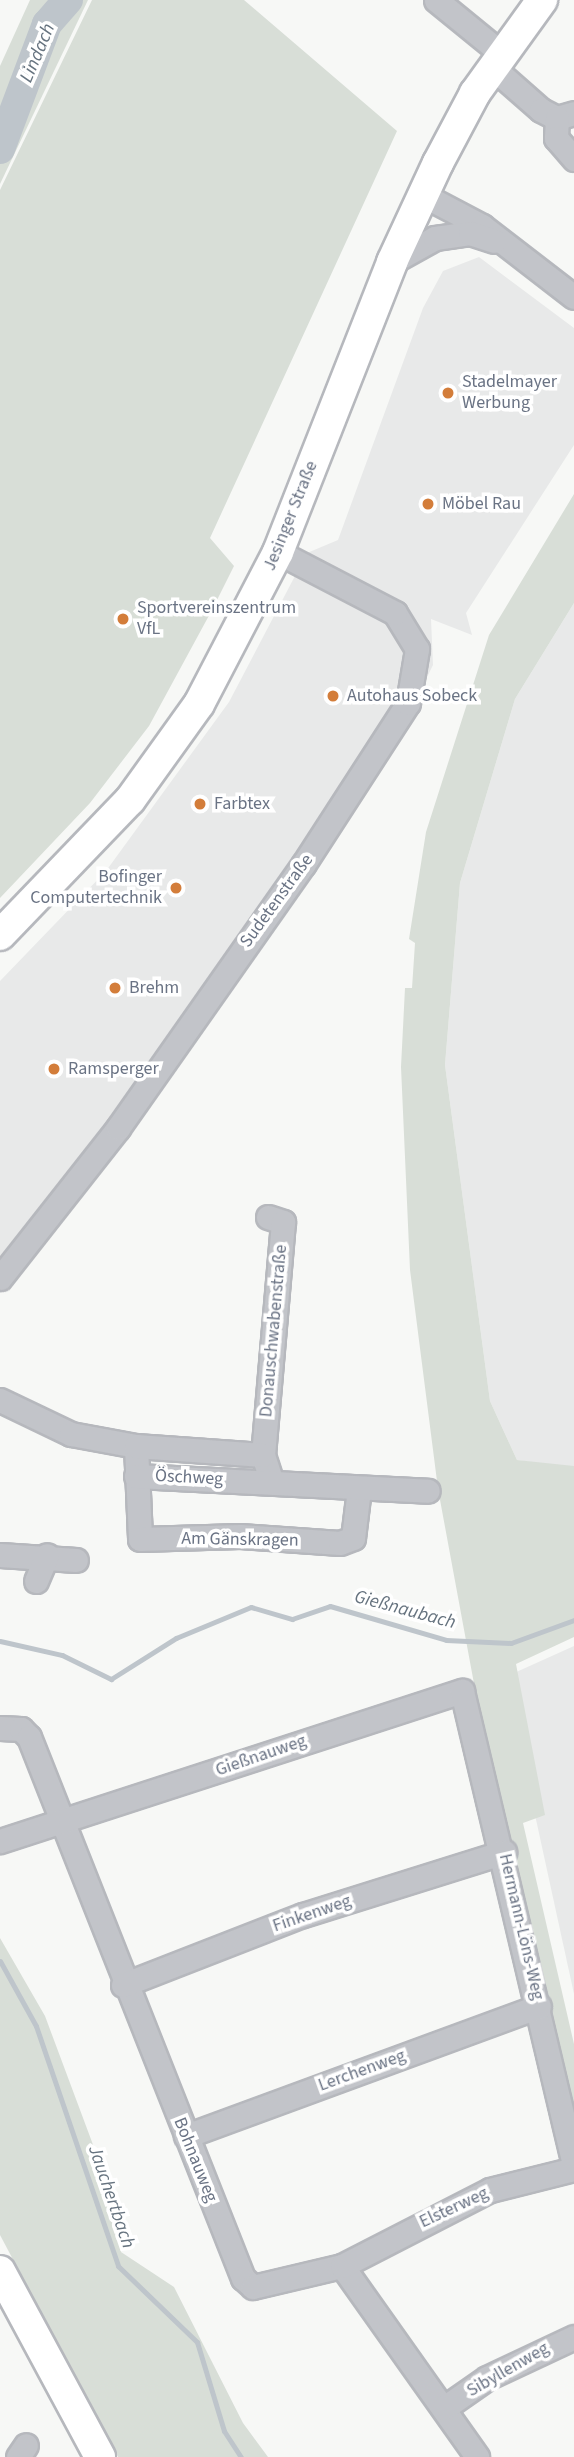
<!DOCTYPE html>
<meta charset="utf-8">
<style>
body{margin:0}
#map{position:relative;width:574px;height:2457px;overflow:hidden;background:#f7f8f6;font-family:"Source Sans 3",sans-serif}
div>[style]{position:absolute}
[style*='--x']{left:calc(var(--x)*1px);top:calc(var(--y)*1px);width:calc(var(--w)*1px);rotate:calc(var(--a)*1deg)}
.built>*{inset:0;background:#e8e9e9}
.green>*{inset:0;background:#d8ded7}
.stream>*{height:5px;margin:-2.5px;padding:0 2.5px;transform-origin:2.5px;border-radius:2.5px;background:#bec5cb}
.river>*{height:30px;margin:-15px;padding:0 15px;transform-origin:15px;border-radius:15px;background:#bec5cb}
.roads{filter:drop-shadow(2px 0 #b6b8bd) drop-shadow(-2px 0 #b6b8bd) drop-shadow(0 2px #b6b8bd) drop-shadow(0 -2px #b6b8bd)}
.minor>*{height:23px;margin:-11.5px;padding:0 11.5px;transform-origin:11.5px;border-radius:11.5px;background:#c2c4c9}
.major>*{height:30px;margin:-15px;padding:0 15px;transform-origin:15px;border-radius:15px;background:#fff}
.dots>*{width:19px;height:19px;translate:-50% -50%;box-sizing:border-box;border:4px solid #fff;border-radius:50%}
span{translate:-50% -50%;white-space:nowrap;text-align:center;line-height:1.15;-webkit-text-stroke:7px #fff;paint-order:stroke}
.poi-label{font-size:18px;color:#6a7384}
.left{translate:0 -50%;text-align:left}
.right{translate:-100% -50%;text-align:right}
.street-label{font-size:18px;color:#6a7384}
.water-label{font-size:19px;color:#66737f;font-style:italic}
</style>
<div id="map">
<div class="built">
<i style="clip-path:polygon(479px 257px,574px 328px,574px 445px,466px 613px,472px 635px,431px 619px,433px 665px,401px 730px,0 1287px,0 981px,106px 871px,229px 702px,307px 553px,338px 540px,423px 308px,443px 271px)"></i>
<i style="clip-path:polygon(574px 603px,574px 1466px,570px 1468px,517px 1460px,490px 1401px,445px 1065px,460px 883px,515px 699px)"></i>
<i style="clip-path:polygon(574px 1646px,574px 1994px,505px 1677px)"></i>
</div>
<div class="green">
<i style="clip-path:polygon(30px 0,88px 0,0 184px,0 66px)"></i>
<i style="clip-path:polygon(92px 0,244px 0,397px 131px,210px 538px,234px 566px,212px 610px,149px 726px,90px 803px,0 898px,0 190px)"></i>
<i style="clip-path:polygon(574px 494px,574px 603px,515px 699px,460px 883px,445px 1065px,490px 1401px,517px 1460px,574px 1466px,574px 1637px,516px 1664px,545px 1815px,523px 1823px,574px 2044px,574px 2123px,475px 1689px,438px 1489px,410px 1270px,401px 1067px,405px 988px,412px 988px,415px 943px,409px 939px,426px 832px,489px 635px)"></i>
<i style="clip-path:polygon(0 1938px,45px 2016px,114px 2201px,121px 2252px,174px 2287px,243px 2423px,268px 2457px,118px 2457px,0 2235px)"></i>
</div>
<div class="stream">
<i style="--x:0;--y:1641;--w:64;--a:12.7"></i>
<i style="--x:62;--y:1655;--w:55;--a:26.1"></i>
<i style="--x:111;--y:1679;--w:77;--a:-32.2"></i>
<i style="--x:176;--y:1638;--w:81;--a:-22.5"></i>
<i style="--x:251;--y:1607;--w:43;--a:16.3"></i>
<i style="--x:292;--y:1619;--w:40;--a:-18.9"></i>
<i style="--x:330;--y:1606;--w:121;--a:16.3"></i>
<i style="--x:446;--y:1640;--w:65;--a:2.6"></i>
<i style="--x:511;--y:1643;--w:67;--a:-20.1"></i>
<i style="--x:0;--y:1961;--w:74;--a:61"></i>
<i style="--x:36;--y:2026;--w:254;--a:71.1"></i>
<i style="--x:118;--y:2266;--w:110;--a:43.9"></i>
<i style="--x:197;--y:2342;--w:93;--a:73.1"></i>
<i style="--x:224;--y:2431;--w:31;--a:57"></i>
</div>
<div class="river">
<i style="--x:0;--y:149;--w:134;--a:-69.4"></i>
<i style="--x:47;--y:24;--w:32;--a:-49"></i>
</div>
<div class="roads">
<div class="minor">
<i style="--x:436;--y:0;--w:84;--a:39.2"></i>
<i style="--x:492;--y:67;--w:65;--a:41.3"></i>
<i style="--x:541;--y:110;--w:18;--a:27"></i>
<i style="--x:557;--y:118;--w:18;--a:-16"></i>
<i style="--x:557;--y:118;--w:20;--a:93"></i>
<i style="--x:556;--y:138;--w:28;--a:49"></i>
<i style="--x:423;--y:195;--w:67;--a:27.7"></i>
<i style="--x:482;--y:226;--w:116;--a:37.7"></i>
<i style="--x:392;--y:262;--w:49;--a:-29.2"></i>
<i style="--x:435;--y:238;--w:35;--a:-8"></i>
<i style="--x:470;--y:233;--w:25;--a:18"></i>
<i style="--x:268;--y:1217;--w:16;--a:18"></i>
<i style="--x:283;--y:1222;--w:234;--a:94.9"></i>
<i style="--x:263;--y:1455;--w:29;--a:72"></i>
<i style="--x:0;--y:1278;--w:191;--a:-51.8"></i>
<i style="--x:118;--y:1128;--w:322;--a:-54.9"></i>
<i style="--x:303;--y:865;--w:193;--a:-57.1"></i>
<i style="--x:408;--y:703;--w:55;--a:-80.5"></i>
<i style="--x:417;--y:649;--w:42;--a:-121.4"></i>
<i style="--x:395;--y:613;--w:132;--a:-152.5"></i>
<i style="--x:0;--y:1400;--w:79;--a:25.6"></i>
<i style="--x:71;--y:1434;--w:66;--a:10.5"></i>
<i style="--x:136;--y:1446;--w:93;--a:87.5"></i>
<i style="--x:140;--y:1539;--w:100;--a:-1.7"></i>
<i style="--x:240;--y:1536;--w:100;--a:4"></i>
<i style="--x:340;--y:1543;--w:14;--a:-21"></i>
<i style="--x:353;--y:1538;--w:49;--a:-83"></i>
<i style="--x:136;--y:1446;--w:127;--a:4.1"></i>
<i style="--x:136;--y:1476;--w:292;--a:2.9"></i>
<i style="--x:0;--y:1555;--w:76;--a:3.8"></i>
<i style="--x:36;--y:1581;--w:28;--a:-67"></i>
<i style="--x:0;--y:1728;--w:21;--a:3"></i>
<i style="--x:21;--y:1729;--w:11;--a:45"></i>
<i style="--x:29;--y:1737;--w:582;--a:68.42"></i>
<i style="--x:243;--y:2278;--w:13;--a:42"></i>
<i style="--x:253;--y:2287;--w:91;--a:-13.3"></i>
<i style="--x:342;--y:2266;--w:234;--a:54.7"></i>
<i style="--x:0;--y:1841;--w:486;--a:-18"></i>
<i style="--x:462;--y:1691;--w:486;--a:76.7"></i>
<i style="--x:123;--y:1985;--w:193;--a:-21.3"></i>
<i style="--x:303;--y:1915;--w:211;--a:-17.4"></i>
<i style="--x:186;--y:2136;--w:376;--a:-20.2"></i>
<i style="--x:342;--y:2266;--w:166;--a:-27.2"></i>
<i style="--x:490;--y:2190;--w:87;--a:-14"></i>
<i style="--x:444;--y:2408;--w:52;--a:-34.9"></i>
<i style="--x:487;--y:2378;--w:96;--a:-25.2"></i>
<i style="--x:18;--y:2457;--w:14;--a:-56"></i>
</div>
<div class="major">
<i style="--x:0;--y:935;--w:187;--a:-46.1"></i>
<i style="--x:130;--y:800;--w:118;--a:-54.3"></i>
<i style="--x:199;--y:704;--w:171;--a:-62.5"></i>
<i style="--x:278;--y:552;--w:312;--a:-68.5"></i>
<i style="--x:392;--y:262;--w:109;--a:-65.1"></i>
<i style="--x:438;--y:163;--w:79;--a:-62.1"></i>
<i style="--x:475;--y:93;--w:115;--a:-54.2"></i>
<i style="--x:0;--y:2271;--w:211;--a:61.7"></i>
</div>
</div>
<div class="dots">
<i style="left:448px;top:393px;background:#d37d3a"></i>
<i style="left:428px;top:504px;background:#d37d3a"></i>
<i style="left:123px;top:619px;background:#d37d3a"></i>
<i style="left:333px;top:696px;background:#d37d3a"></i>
<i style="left:200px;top:804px;background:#d37d3a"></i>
<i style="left:176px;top:888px;background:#d37d3a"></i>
<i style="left:115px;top:988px;background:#d37d3a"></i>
<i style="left:54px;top:1069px;background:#d37d3a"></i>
</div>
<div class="poi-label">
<span class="left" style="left:462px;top:393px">Stadelmayer<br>Werbung</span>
<span class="left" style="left:442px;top:504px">Möbel Rau</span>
<span class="left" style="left:137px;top:619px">Sportvereinszentrum<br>VfL</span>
<span class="left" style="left:347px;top:696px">Autohaus Sobeck</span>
<span class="left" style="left:214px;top:804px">Farbtex</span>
<span class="right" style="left:162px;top:888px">Bofinger<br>Computertechnik</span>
<span class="left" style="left:129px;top:988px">Brehm</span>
<span class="left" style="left:68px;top:1069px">Ramsperger</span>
</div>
<div class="street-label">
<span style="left:291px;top:516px;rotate:-68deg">Jesinger Straße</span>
<span style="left:277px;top:901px;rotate:-54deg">Sudetenstraße</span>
<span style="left:274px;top:1331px;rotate:-85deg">Donauschwabenstraße</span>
<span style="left:189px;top:1478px;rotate:3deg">Öschweg</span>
<span style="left:240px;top:1540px;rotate:1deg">Am Gänskragen</span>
<span style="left:261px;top:1756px;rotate:-19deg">Gießnauweg</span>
<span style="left:312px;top:1914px;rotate:-19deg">Finkenweg</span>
<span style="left:521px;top:1927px;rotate:77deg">Hermann-Löns-Weg</span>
<span style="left:362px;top:2071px;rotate:-20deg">Lerchenweg</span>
<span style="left:195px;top:2160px;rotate:68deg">Bohnauweg</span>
<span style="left:454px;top:2208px;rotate:-25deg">Elsterweg</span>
<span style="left:508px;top:2370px;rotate:-30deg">Sibyllenweg</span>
</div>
<div class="water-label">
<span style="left:38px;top:53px;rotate:-67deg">Lindach</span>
<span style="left:405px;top:1610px;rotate:15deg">Gießnaubach</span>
<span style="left:111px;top:2197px;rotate:71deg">Jauchertbach</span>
</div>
</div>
